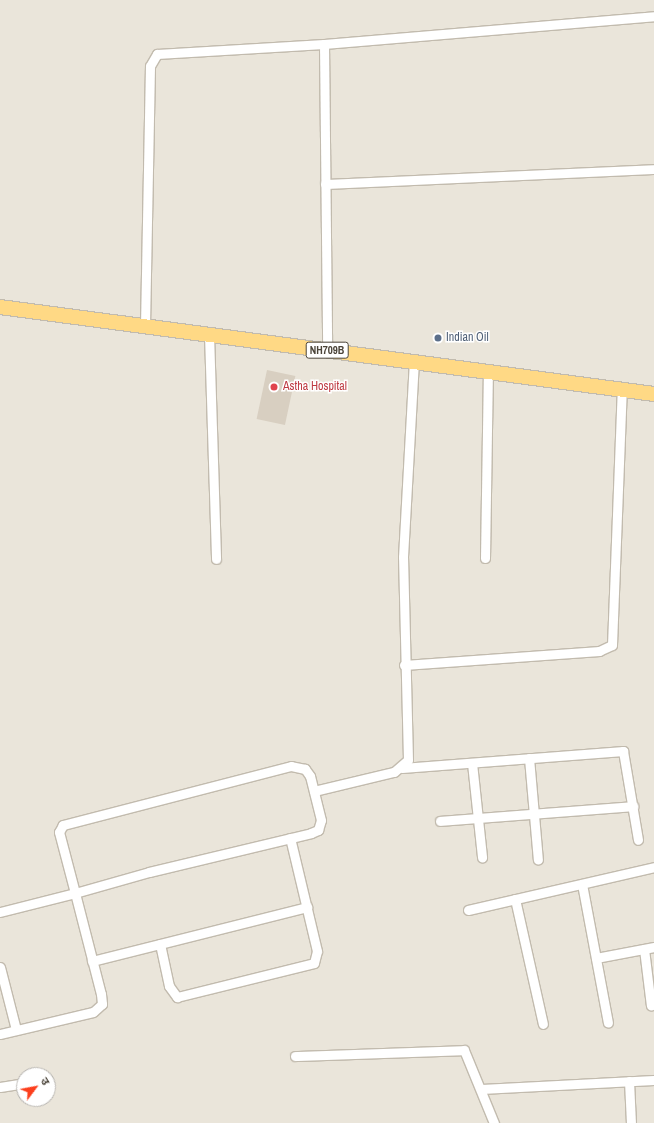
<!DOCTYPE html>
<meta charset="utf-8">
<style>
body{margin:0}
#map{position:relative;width:654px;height:1123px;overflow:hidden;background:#f6f3ec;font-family:"Archivo Narrow","Noto Sans Devanagari",sans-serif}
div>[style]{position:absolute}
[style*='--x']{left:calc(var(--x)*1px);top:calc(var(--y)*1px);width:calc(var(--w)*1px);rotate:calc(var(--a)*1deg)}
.residential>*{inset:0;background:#eae5da}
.building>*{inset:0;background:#d8cfc1;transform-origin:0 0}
.roads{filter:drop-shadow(1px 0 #c2bbae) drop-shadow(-1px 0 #c2bbae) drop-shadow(0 1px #c2bbae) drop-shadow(0 -1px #c2bbae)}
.minor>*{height:9px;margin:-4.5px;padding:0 4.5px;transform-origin:4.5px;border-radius:4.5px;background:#fff}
.trunk>*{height:14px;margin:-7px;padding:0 7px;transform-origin:7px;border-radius:7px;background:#ffd985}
.dots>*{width:11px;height:11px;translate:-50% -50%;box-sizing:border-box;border:2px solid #fff;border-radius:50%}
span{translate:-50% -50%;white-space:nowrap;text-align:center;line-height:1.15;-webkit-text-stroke:3px #fff;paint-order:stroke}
.shield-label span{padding:1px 3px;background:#fff;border:1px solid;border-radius:3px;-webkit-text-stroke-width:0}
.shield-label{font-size:11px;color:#4b4439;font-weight:700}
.service-label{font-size:12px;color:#4e5e75}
.left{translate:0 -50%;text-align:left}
.health-label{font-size:12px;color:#be3a42}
.north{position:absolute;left:16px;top:1067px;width:40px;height:40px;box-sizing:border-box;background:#fff;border:1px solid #b7b4b0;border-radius:50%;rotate:58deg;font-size:11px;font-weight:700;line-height:16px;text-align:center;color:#4b4439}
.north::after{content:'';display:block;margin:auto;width:14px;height:18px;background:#fc3f1d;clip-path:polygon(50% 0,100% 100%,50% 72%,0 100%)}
</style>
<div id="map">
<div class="residential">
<i style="clip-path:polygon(evenodd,0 0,654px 0,654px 1123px,0 1123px,0 0,24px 1075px,48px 1075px,48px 1099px,24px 1099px,24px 1075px)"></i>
</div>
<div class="building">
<i style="left:267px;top:370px;width:29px;height:50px;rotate:12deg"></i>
</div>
<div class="roads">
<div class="minor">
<i style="--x:324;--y:44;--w:306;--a:89.4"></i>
<i style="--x:325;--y:184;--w:329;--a:-2.6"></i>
<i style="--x:145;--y:326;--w:260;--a:-88.9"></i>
<i style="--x:150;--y:66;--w:14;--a:-60"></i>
<i style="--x:157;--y:54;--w:167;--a:-3.4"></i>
<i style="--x:324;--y:44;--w:331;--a:-4.8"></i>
<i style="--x:209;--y:334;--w:225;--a:88.2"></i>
<i style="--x:485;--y:558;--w:188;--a:-89.1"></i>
<i style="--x:404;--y:665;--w:196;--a:-4.1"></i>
<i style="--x:599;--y:651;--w:14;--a:-25"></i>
<i style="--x:612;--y:645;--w:256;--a:-87.8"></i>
<i style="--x:529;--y:758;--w:102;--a:85"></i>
<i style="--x:472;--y:763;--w:95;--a:83.9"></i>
<i style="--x:402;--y:768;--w:222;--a:-4.4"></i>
<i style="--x:623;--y:751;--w:90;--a:80.4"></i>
<i style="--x:314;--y:791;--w:82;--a:-13.4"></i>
<i style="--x:394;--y:772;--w:18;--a:-41"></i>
<i style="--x:408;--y:760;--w:203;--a:-91.4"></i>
<i style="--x:403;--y:557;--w:196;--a:-86.8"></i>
<i style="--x:440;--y:821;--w:194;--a:-4.4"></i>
<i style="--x:582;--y:884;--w:141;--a:79.4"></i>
<i style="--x:515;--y:899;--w:128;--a:77.4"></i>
<i style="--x:468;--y:910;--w:191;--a:-13"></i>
<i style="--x:0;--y:912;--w:77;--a:-14.2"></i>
<i style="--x:75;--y:893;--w:77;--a:-15.8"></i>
<i style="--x:149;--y:872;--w:167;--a:-13.5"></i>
<i style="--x:311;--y:833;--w:8;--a:-23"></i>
<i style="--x:318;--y:830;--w:10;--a:-73"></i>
<i style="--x:321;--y:820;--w:45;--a:-104"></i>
<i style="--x:310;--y:776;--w:9;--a:-126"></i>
<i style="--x:305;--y:769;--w:14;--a:-168"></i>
<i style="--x:291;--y:766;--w:236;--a:165.5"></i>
<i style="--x:63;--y:825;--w:8;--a:120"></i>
<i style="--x:59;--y:832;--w:63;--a:75.3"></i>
<i style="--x:75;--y:893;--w:104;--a:75.6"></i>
<i style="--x:101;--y:994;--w:10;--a:84"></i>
<i style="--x:102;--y:1004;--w:12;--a:138"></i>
<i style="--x:93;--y:1012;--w:96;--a:166.7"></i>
<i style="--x:160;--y:944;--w:43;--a:77.9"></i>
<i style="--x:169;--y:986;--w:14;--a:54"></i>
<i style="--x:177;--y:997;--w:141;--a:-13.9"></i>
<i style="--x:314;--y:963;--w:12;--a:-76"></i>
<i style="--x:317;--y:951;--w:116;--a:-103.4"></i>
<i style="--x:644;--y:949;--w:57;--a:83"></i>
<i style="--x:596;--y:958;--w:59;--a:-10.7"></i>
<i style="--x:92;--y:961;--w:222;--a:-14.1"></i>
<i style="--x:0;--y:967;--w:65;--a:75.7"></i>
<i style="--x:295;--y:1056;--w:169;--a:-2"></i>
<i style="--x:464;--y:1050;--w:79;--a:67.7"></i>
<i style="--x:629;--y:1081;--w:42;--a:87.3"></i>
<i style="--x:0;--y:1087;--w:24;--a:-9"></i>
<i style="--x:481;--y:1089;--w:173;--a:-3"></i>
</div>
<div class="trunk">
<i style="--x:0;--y:307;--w:660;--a:7.58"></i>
</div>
</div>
<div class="dots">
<i style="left:438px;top:338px;background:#5c6f8a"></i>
<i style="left:274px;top:387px;background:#e0444e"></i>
</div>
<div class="shield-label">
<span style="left:327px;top:350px">NH709B</span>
</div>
<div class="service-label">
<span class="left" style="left:446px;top:338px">Indian Oil</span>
</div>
<div class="health-label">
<span class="left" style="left:283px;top:387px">Astha Hospital</span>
</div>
<div class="north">उ</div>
</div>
